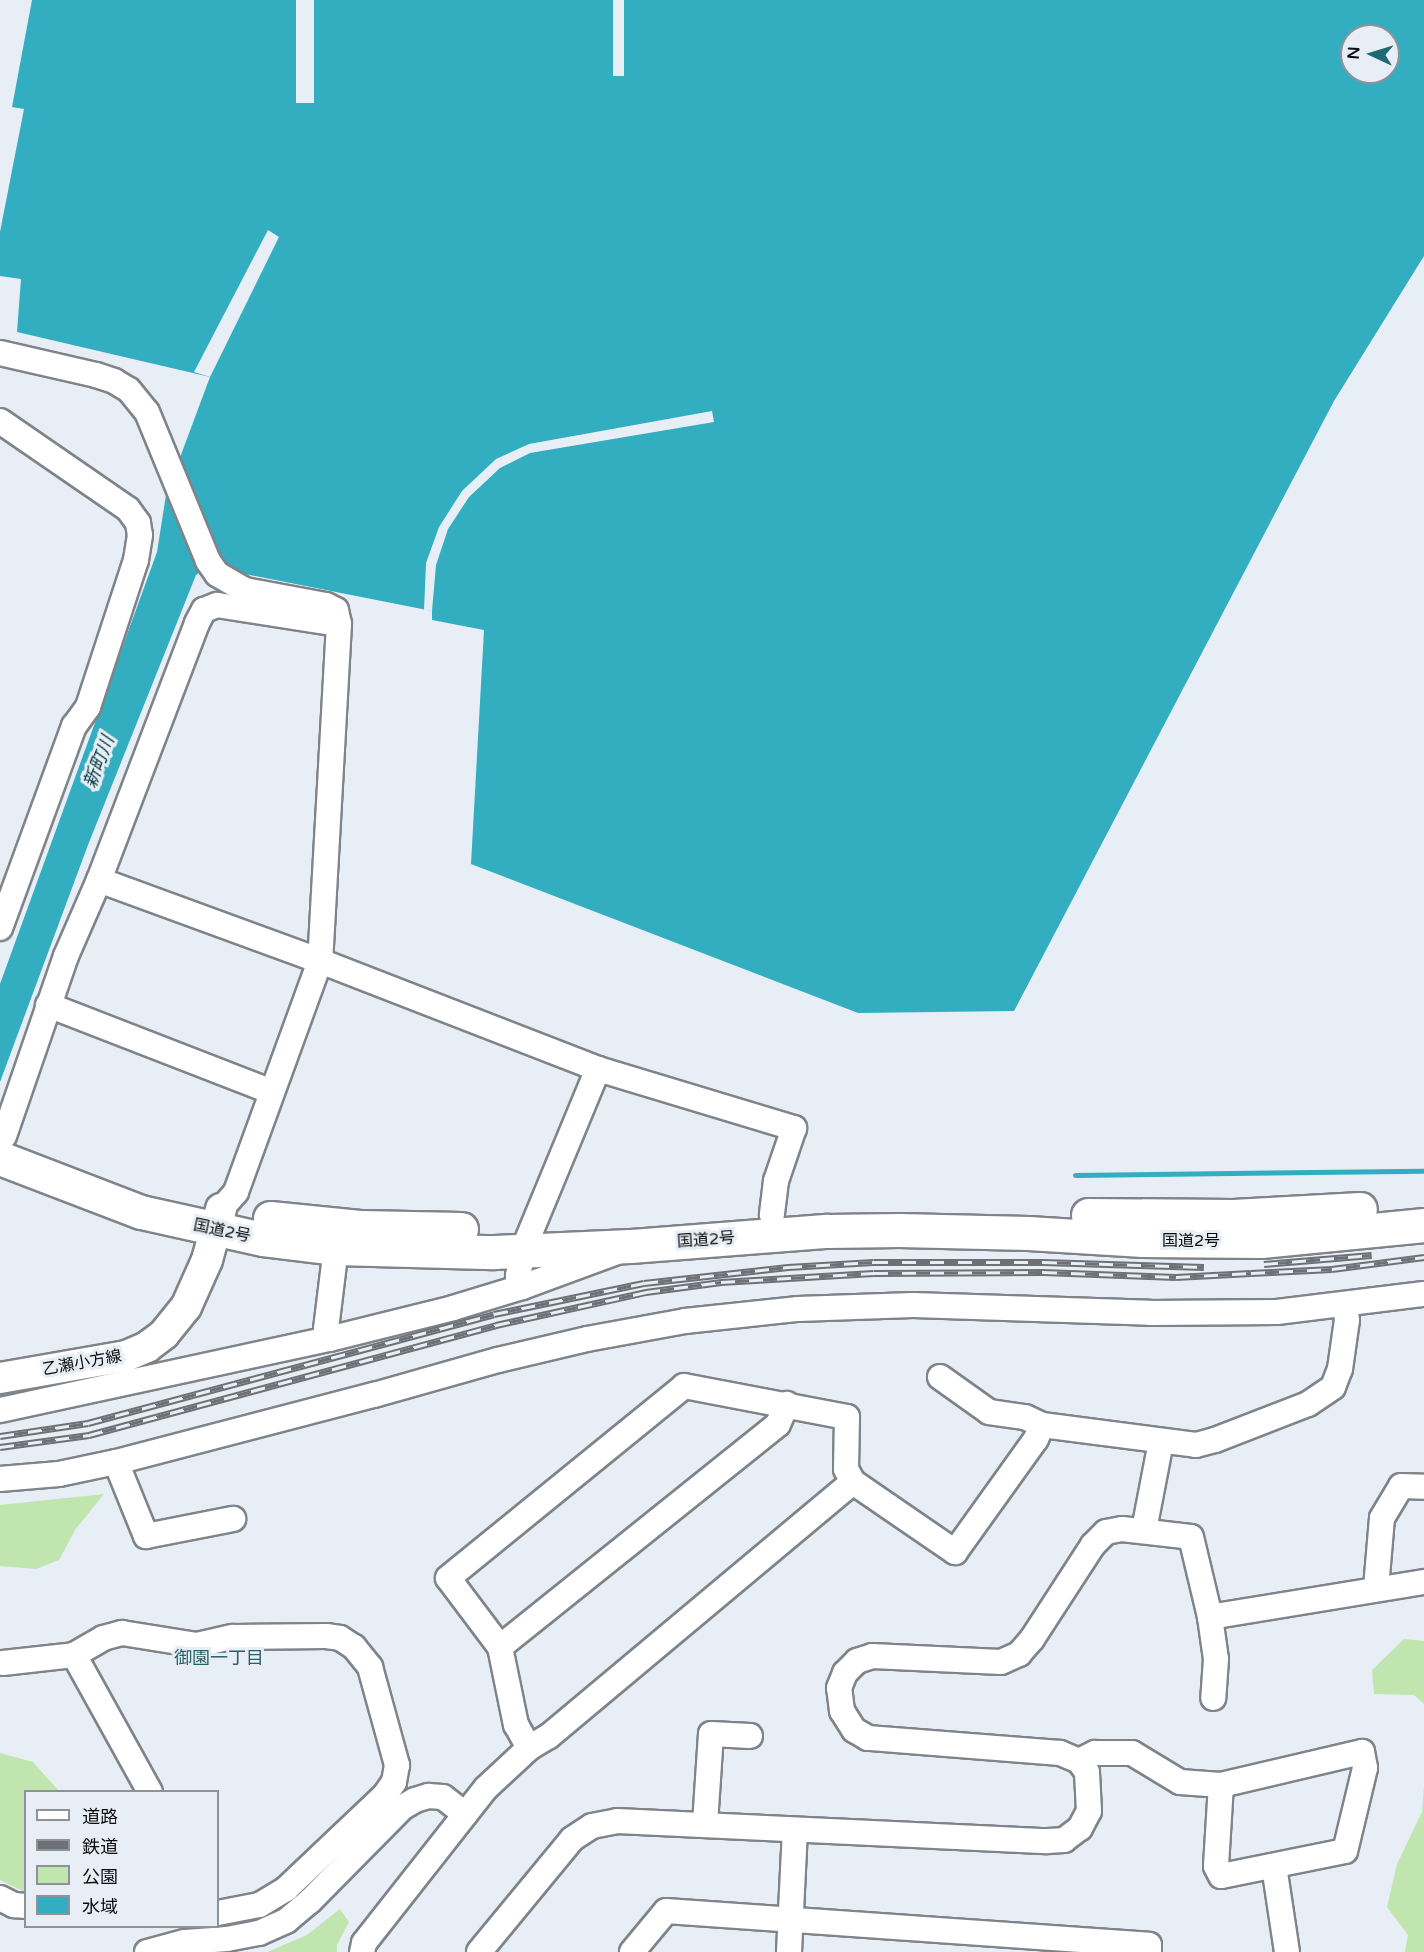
<!DOCTYPE html>
<meta charset="utf-8">
<style>
body{margin:0}
#map{position:relative;width:1424px;height:1952px;overflow:hidden;background:#e8eef5;font-family:"Varela Round","Noto Sans JP",sans-serif}
div>[style]{position:absolute}
[style*='--x']{left:calc(var(--x)*1px);top:calc(var(--y)*1px);width:calc(var(--w)*1px);rotate:calc(var(--a)*1deg)}
.green>*{inset:0;background:#c0e5ae}
.water>*{inset:0;background:#33adc0}
.pier>*{inset:0;background:#e8eef5;transform-origin:0 0}
.stream>*{height:5px;margin:-2.5px;padding:0 2.5px;transform-origin:2.5px;border-radius:2.5px;background:#33adc0}
.roads{filter:drop-shadow(2px 0 #7f848a) drop-shadow(-2px 0 #7f848a) drop-shadow(0 2px #7f848a) drop-shadow(0 -2px #7f848a)}
.minor>*{height:24px;margin:-12px;padding:0 12px;transform-origin:12px;border-radius:12px;background:#fff}
.major>*{height:30px;margin:-15px;padding:0 15px;transform-origin:15px;border-radius:15px;background:#fff}
.highway>*{height:33px;margin:-16.5px;padding:0 16.5px;transform-origin:16.5px;border-radius:16.5px;background:#fff}
.rail>*{height:7px;margin-top:-3.5px;transform-origin:0;background:repeating-linear-gradient(90deg,#e8eef5 0 14px,#6d7175 0 28px);box-sizing:border-box;border-block:2px solid #6d7175}
span{translate:-50% -50%;white-space:nowrap;text-align:center;line-height:1.15;-webkit-text-stroke:6px #e8eef5;paint-order:stroke}
.street-label{font-size:16px;color:#0a0b0e}
.water-label{font-size:18px;color:#00373f;font-style:italic}
.neighbourhood-label{font-size:18px;color:#286068}
.legend{position:absolute;left:24px;top:1790px;width:195px;height:138px;box-sizing:border-box;background:#e8eef5;border:2px solid #8f9399;margin:0;padding:8px 10px;list-style:none;font-size:18px;color:#0a0b0e}
.legend li{display:flex;align-items:center;gap:12px;height:30px}
.legend b{width:30px;border:2px solid #8f9399}
.north{position:absolute;left:1340px;top:24px;width:60px;height:60px;box-sizing:border-box;background:#e8eef5;border:2px solid #8f9399;border-radius:50%;rotate:274deg;font-size:16px;font-weight:700;line-height:24px;text-align:center;color:#0a0b0e}
.north::after{content:'';display:block;margin:auto;width:21px;height:27px;background:#1f6974;clip-path:polygon(50% 0,100% 100%,50% 72%,0 100%)}
</style>
<div id="map">
<div class="green">
<i style="clip-path:polygon(104px 1494px,75px 1530px,59px 1560px,36px 1569px,0 1566px,0 1505px)"></i>
<i style="clip-path:polygon(1404px 1639px,1424px 1641px,1424px 1704px,1414px 1695px,1374px 1694px,1372px 1670px)"></i>
<i style="clip-path:polygon(0 1753px,33px 1762px,59px 1791px,26px 1792px,25px 1892px,0 1880px)"></i>
<i style="clip-path:polygon(1424px 1786px,1424px 1952px,1405px 1952px,1408px 1935px,1387px 1907px,1397px 1864px,1422px 1812px)"></i>
<i style="clip-path:polygon(340px 1909px,349px 1922px,337px 1945px,337px 1952px,267px 1952px,307px 1935px)"></i>
</div>
<div class="water">
<i style="clip-path:polygon(evenodd,32px 0,1424px 0,1424px 256px,1334px 401px,1014px 1011px,858px 1013px,471px 864px,484px 630px,432px 620px,432px 611px,240px 573px,217px 561px,196px 575px,88px 845px,0 1082px,0 984px,157px 552px,166px 495px,210px 377px,17px 332px,21px 279px,0 276px,0 232px,24px 109px,12px 107px,32px 0,1352px 36px,1388px 36px,1388px 72px,1352px 72px,1352px 36px)"></i>
</div>
<div class="pier">
<i style="left:296px;top:0;width:18px;height:103px"></i>
<i style="left:613px;top:0;width:11px;height:76px"></i>
<i style="clip-path:polygon(268px 230px,279px 237px,210px 377px,194px 372px)"></i>
<i style="clip-path:polygon(712px 411px,714px 422px,530px 453px,500px 468px,469px 497px,448px 529px,436px 565px,432px 611px,424px 610px,426px 563px,439px 527px,462px 491px,496px 459px,529px 444px)"></i>
</div>
<div class="stream">
<i style="--x:1075;--y:1175;--w:349;--a:-0.7"></i>
</div>
<div class="roads">
<div class="minor">
<i style="--x:0;--y:353;--w:98;--a:12.9"></i>
<i style="--x:96;--y:375;--w:19;--a:18"></i>
<i style="--x:114;--y:381;--w:17;--a:31"></i>
<i style="--x:129;--y:390;--w:28;--a:51"></i>
<i style="--x:147;--y:412;--w:161;--a:67.7"></i>
<i style="--x:208;--y:561;--w:16;--a:55"></i>
<i style="--x:217;--y:574;--w:32;--a:30"></i>
<i style="--x:245;--y:590;--w:82;--a:10.5"></i>
<i style="--x:326;--y:605;--w:11;--a:27"></i>
<i style="--x:336;--y:610;--w:14;--a:78"></i>
<i style="--x:339;--y:624;--w:338;--a:93.2"></i>
<i style="--x:320;--y:961;--w:246;--a:110"></i>
<i style="--x:236;--y:1192;--w:23;--a:131"></i>
<i style="--x:0;--y:421;--w:155;--a:34.5"></i>
<i style="--x:128;--y:509;--w:17;--a:54"></i>
<i style="--x:138;--y:523;--w:12;--a:81"></i>
<i style="--x:140;--y:535;--w:25;--a:99"></i>
<i style="--x:136;--y:560;--w:155;--a:108.1"></i>
<i style="--x:88;--y:707;--w:24;--a:126"></i>
<i style="--x:74;--y:726;--w:215;--a:110.1"></i>
<i style="--x:99;--y:880;--w:235;--a:20.1"></i>
<i style="--x:320;--y:961;--w:298;--a:21.2"></i>
<i style="--x:598;--y:1069;--w:205;--a:16.8"></i>
<i style="--x:794;--y:1128;--w:56;--a:108.8"></i>
<i style="--x:776;--y:1181;--w:34;--a:97"></i>
<i style="--x:48;--y:1005;--w:240;--a:21.2"></i>
<i style="--x:4;--y:1136;--w:190;--a:-71"></i>
<i style="--x:66;--y:956;--w:83;--a:-66.5"></i>
<i style="--x:99;--y:880;--w:275;--a:-69.1"></i>
<i style="--x:197;--y:623;--w:15;--a:-62"></i>
<i style="--x:204;--y:610;--w:14;--a:-21"></i>
<i style="--x:217;--y:605;--w:123;--a:8.9"></i>
<i style="--x:522;--y:1287;--w:12;--a:-110"></i>
<i style="--x:518;--y:1276;--w:26;--a:-79"></i>
<i style="--x:523;--y:1250;--w:196;--a:-67.5"></i>
<i style="--x:329;--y:1339;--w:10;--a:-107"></i>
<i style="--x:326;--y:1329;--w:82;--a:-83"></i>
<i style="--x:940;--y:1377;--w:60;--a:35.5"></i>
<i style="--x:989;--y:1412;--w:36;--a:8"></i>
<i style="--x:1025;--y:1417;--w:19;--a:25"></i>
<i style="--x:1042;--y:1425;--w:155;--a:7.4"></i>
<i style="--x:1196;--y:1445;--w:20;--a:-15"></i>
<i style="--x:1215;--y:1440;--w:100;--a:-21.2"></i>
<i style="--x:1308;--y:1404;--w:30;--a:-34"></i>
<i style="--x:1333;--y:1387;--w:19;--a:-69"></i>
<i style="--x:1340;--y:1369;--w:49;--a:-81.9"></i>
<i style="--x:1347;--y:1320;--w:15;--a:-98"></i>
<i style="--x:0;--y:1410;--w:337;--a:-12.2"></i>
<i style="--x:329;--y:1339;--w:128;--a:-14"></i>
<i style="--x:453;--y:1308;--w:72;--a:-16.9"></i>
<i style="--x:522;--y:1287;--w:101;--a:-20.2"></i>
<i style="--x:116;--y:1462;--w:80;--a:67.9"></i>
<i style="--x:146;--y:1536;--w:89;--a:-11.1"></i>
<i style="--x:0;--y:1479;--w:59;--a:-4.8"></i>
<i style="--x:59;--y:1474;--w:58;--a:-11.9"></i>
<i style="--x:116;--y:1462;--w:267;--a:-14.6"></i>
<i style="--x:374;--y:1395;--w:129;--a:-15.8"></i>
<i style="--x:498;--y:1360;--w:91;--a:-13.3"></i>
<i style="--x:587;--y:1339;--w:100;--a:-10.4"></i>
<i style="--x:685;--y:1321;--w:114;--a:-6.1"></i>
<i style="--x:798;--y:1309;--w:115;--a:-2"></i>
<i style="--x:913;--y:1305;--w:237;--a:1.9"></i>
<i style="--x:1150;--y:1313;--w:127;--a:-0.5"></i>
<i style="--x:1277;--y:1312;--w:148;--a:-7"></i>
<i style="--x:1144;--y:1530;--w:90;--a:-79.1"></i>
<i style="--x:1376;--y:1588;--w:70;--a:-85.1"></i>
<i style="--x:1382;--y:1518;--w:37;--a:-59"></i>
<i style="--x:1401;--y:1486;--w:23;--a:2"></i>
<i style="--x:1210;--y:1617;--w:217;--a:-9.3"></i>
<i style="--x:500;--y:1647;--w:356;--a:-38.7"></i>
<i style="--x:778;--y:1424;--w:22;--a:-66"></i>
<i style="--x:3;--y:1663;--w:71;--a:-6.4"></i>
<i style="--x:529;--y:1748;--w:26;--a:-119"></i>
<i style="--x:516;--y:1725;--w:80;--a:-101.6"></i>
<i style="--x:500;--y:1647;--w:86;--a:-127"></i>
<i style="--x:448;--y:1578;--w:304;--a:-39.1"></i>
<i style="--x:684;--y:1386;--w:166;--a:10.8"></i>
<i style="--x:847;--y:1417;--w:52;--a:91.1"></i>
<i style="--x:846;--y:1469;--w:15;--a:62"></i>
<i style="--x:853;--y:1482;--w:124;--a:34.5"></i>
<i style="--x:955;--y:1552;--w:139;--a:-54.4"></i>
<i style="--x:1036;--y:1439;--w:15;--a:-67"></i>
<i style="--x:1079;--y:1761;--w:18;--a:-27"></i>
<i style="--x:1095;--y:1753;--w:37;--a:0"></i>
<i style="--x:1132;--y:1753;--w:56;--a:31.1"></i>
<i style="--x:1180;--y:1782;--w:41;--a:4.2"></i>
<i style="--x:1221;--y:1785;--w:145;--a:-13.2"></i>
<i style="--x:1362;--y:1752;--w:16;--a:79"></i>
<i style="--x:1365;--y:1768;--w:85;--a:103.5"></i>
<i style="--x:1345;--y:1851;--w:126;--a:168.6"></i>
<i style="--x:1221;--y:1876;--w:11;--a:-117"></i>
<i style="--x:1216;--y:1866;--w:81;--a:-86.5"></i>
<i style="--x:150;--y:1792;--w:157;--a:-119"></i>
<i style="--x:74;--y:1655;--w:34;--a:-30"></i>
<i style="--x:103;--y:1638;--w:20;--a:-15"></i>
<i style="--x:122;--y:1633;--w:76;--a:9.1"></i>
<i style="--x:197;--y:1645;--w:37;--a:-13"></i>
<i style="--x:233;--y:1637;--w:93;--a:-0.6"></i>
<i style="--x:326;--y:1636;--w:14;--a:8"></i>
<i style="--x:340;--y:1638;--w:17;--a:33"></i>
<i style="--x:354;--y:1647;--w:26;--a:51"></i>
<i style="--x:370;--y:1667;--w:102;--a:74.6"></i>
<i style="--x:397;--y:1765;--w:17;--a:100"></i>
<i style="--x:394;--y:1782;--w:16;--a:125"></i>
<i style="--x:385;--y:1795;--w:137;--a:136.5"></i>
<i style="--x:286;--y:1889;--w:31;--a:149"></i>
<i style="--x:259;--y:1905;--w:42;--a:169"></i>
<i style="--x:705;--y:1824;--w:90;--a:-86.2"></i>
<i style="--x:711;--y:1734;--w:39;--a:3"></i>
<i style="--x:1274;--y:1866;--w:87;--a:81.4"></i>
<i style="--x:0;--y:1898;--w:16;--a:27"></i>
<i style="--x:14;--y:1905;--w:12;--a:5"></i>
<i style="--x:147;--y:1952;--w:39;--a:-15"></i>
<i style="--x:185;--y:1942;--w:42;--a:-4.1"></i>
<i style="--x:227;--y:1939;--w:33;--a:-11"></i>
<i style="--x:259;--y:1933;--w:30;--a:-24"></i>
<i style="--x:286;--y:1921;--w:31;--a:-40"></i>
<i style="--x:310;--y:1901;--w:132;--a:-45.3"></i>
<i style="--x:403;--y:1807;--w:14;--a:-30"></i>
<i style="--x:415;--y:1800;--w:14;--a:-17"></i>
<i style="--x:428;--y:1796;--w:15;--a:4"></i>
<i style="--x:443;--y:1797;--w:28;--a:38"></i>
<i style="--x:362;--y:1952;--w:9;--a:-77"></i>
<i style="--x:364;--y:1943;--w:197;--a:-51.8"></i>
<i style="--x:486;--y:1788;--w:59;--a:-42.9"></i>
<i style="--x:529;--y:1748;--w:23;--a:-31"></i>
<i style="--x:549;--y:1736;--w:396;--a:-39.9"></i>
<i style="--x:479;--y:1952;--w:146;--a:-50.5"></i>
<i style="--x:572;--y:1839;--w:24;--a:-33"></i>
<i style="--x:592;--y:1826;--w:25;--a:-11"></i>
<i style="--x:617;--y:1821;--w:430;--a:2.7"></i>
<i style="--x:1047;--y:1841;--w:17;--a:-3"></i>
<i style="--x:1064;--y:1840;--w:20;--a:-37"></i>
<i style="--x:1080;--y:1828;--w:19;--a:-62"></i>
<i style="--x:1089;--y:1811;--w:39;--a:-93"></i>
<i style="--x:1087;--y:1772;--w:14;--a:-126"></i>
<i style="--x:1079;--y:1761;--w:21;--a:-157"></i>
<i style="--x:1060;--y:1753;--w:193;--a:-175.5"></i>
<i style="--x:868;--y:1738;--w:16;--a:-150"></i>
<i style="--x:854;--y:1730;--w:22;--a:-122"></i>
<i style="--x:842;--y:1711;--w:23;--a:-97"></i>
<i style="--x:839;--y:1688;--w:16;--a:-68"></i>
<i style="--x:845;--y:1673;--w:17;--a:-45"></i>
<i style="--x:857;--y:1661;--w:16;--a:-18"></i>
<i style="--x:872;--y:1656;--w:129;--a:2.7"></i>
<i style="--x:1001;--y:1662;--w:20;--a:-24"></i>
<i style="--x:1019;--y:1654;--w:20;--a:-49"></i>
<i style="--x:1032;--y:1639;--w:112;--a:-57"></i>
<i style="--x:1093;--y:1545;--w:18;--a:-45"></i>
<i style="--x:1106;--y:1532;--w:16;--a:-11"></i>
<i style="--x:1122;--y:1529;--w:69;--a:6.6"></i>
<i style="--x:1191;--y:1537;--w:82;--a:76.6"></i>
<i style="--x:1210;--y:1617;--w:42;--a:81.9"></i>
<i style="--x:1216;--y:1659;--w:39;--a:94"></i>
<i style="--x:632;--y:1952;--w:53;--a:-50.3"></i>
<i style="--x:666;--y:1911;--w:484;--a:4"></i>
<i style="--x:1149;--y:1945;--w:7;--a:90"></i>
<i style="--x:789;--y:1952;--w:122;--a:-87.2"></i>
</div>
<div class="major">
<i style="--x:0;--y:1378;--w:128;--a:-9.9"></i>
<i style="--x:126;--y:1356;--w:23;--a:-23"></i>
<i style="--x:147;--y:1347;--w:21;--a:-37"></i>
<i style="--x:164;--y:1334;--w:35;--a:-51"></i>
<i style="--x:186;--y:1307;--w:51;--a:-65.9"></i>
<i style="--x:207;--y:1260;--w:53;--a:-74.6"></i>
</div>
<div class="highway">
<i style="--x:0;--y:1158;--w:151;--a:21"></i>
<i style="--x:141;--y:1212;--w:125;--a:12.5"></i>
<i style="--x:263;--y:1239;--w:74;--a:7"></i>
<i style="--x:336;--y:1248;--w:158;--a:1.5"></i>
<i style="--x:494;--y:1252;--w:136;--a:-2.5"></i>
<i style="--x:630;--y:1246;--w:198;--a:-4.4"></i>
<i style="--x:827;--y:1231;--w:72;--a:-0.8"></i>
<i style="--x:899;--y:1230;--w:129;--a:1.3"></i>
<i style="--x:1028;--y:1233;--w:115;--a:3.5"></i>
<i style="--x:1143;--y:1240;--w:118;--a:0.5"></i>
<i style="--x:1261;--y:1241;--w:164;--a:-5.6"></i>
<i style="--x:1088;--y:1215;--w:145;--a:0.4"></i>
<i style="--x:1233;--y:1216;--w:127;--a:-3.2"></i>
<i style="--x:270;--y:1218;--w:90;--a:5.7"></i>
<i style="--x:360;--y:1227;--w:101;--a:1.1"></i>
</div>
</div>
<div class="rail">
<i style="--x:1264;--y:1264;--w:108;--a:-4.8"></i>
<i style="--x:0;--y:1436;--w:89;--a:-8.4"></i>
<i style="--x:88;--y:1423;--w:420;--a:-15"></i>
<i style="--x:494;--y:1314;--w:153;--a:-11.7"></i>
<i style="--x:644;--y:1283;--w:145;--a:-6.3"></i>
<i style="--x:788;--y:1267;--w:86;--a:-3.3"></i>
<i style="--x:874;--y:1262;--w:169;--a:0"></i>
<i style="--x:1043;--y:1262;--w:161;--a:1.8"></i>
<i style="--x:0;--y:1447;--w:90;--a:-7.7"></i>
<i style="--x:89;--y:1435;--w:422;--a:-15.1"></i>
<i style="--x:496;--y:1325;--w:154;--a:-12.4"></i>
<i style="--x:646;--y:1292;--w:76;--a:-7.6"></i>
<i style="--x:721;--y:1282;--w:153;--a:-3.4"></i>
<i style="--x:874;--y:1273;--w:169;--a:-0.3"></i>
<i style="--x:1043;--y:1272;--w:133;--a:2.2"></i>
<i style="--x:1176;--y:1277;--w:75;--a:-3.1"></i>
<i style="--x:1251;--y:1273;--w:81;--a:-2.8"></i>
<i style="--x:1332;--y:1269;--w:93;--a:-7.4"></i>
</div>
<div class="street-label">
<span style="left:222px;top:1231px;rotate:12deg">国道2号</span>
<span style="left:706px;top:1240px;rotate:-4deg">国道2号</span>
<span style="left:1191px;top:1241px">国道2号</span>
<span style="left:82px;top:1363px;rotate:-10deg">乙瀬小方線</span>
</div>
<div class="water-label">
<span style="left:99px;top:762px;rotate:-69deg">新町川</span>
</div>
<div class="neighbourhood-label">
<span style="left:219px;top:1658px">御園一丁目</span>
</div>
<ul class="legend">
<li><b style="height:8px;background:#fff"></b>道路</li>
<li><b style="height:8px;background:#6d7175"></b>鉄道</li>
<li><b style="height:16px;background:#c0e5ae"></b>公園</li>
<li><b style="height:16px;background:#33adc0"></b>水域</li>
</ul>
<div class="north">N</div>
</div>
